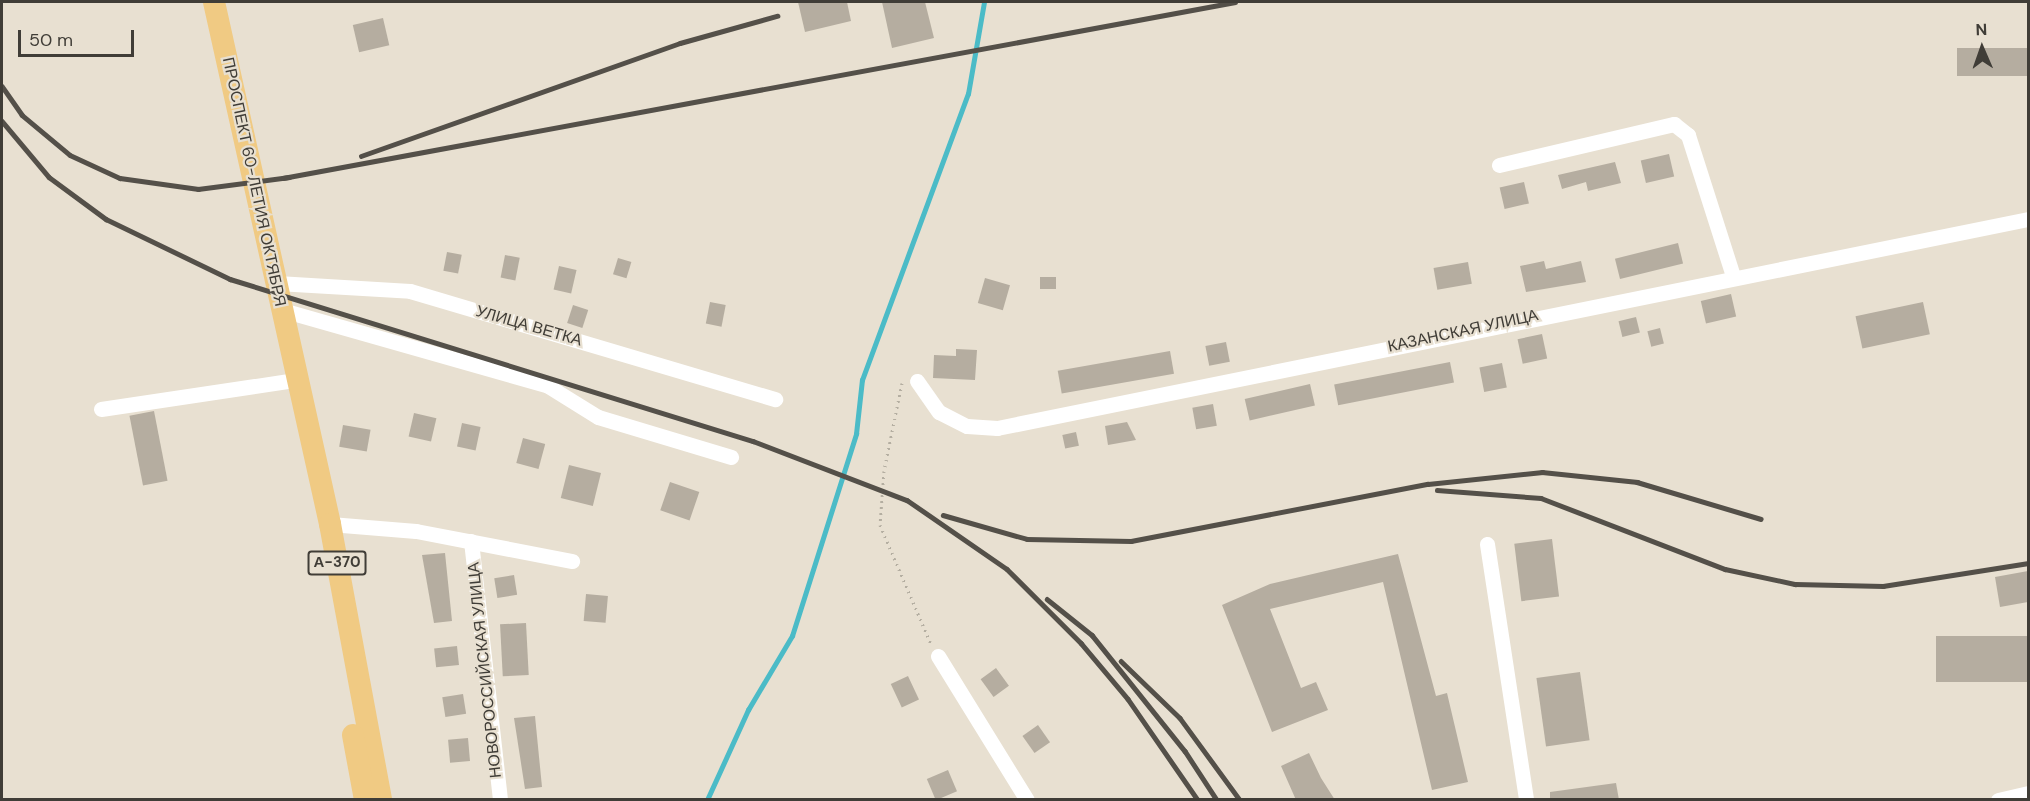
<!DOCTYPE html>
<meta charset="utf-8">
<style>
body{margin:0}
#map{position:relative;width:2030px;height:801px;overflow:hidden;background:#e8e0d1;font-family:"DM Sans",sans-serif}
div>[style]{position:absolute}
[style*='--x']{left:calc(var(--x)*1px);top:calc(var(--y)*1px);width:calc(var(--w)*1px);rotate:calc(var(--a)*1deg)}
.stream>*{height:4.5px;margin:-2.25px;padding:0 2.25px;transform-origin:2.25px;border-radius:2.25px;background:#4bbbc7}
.building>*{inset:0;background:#b5ada0;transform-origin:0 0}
.path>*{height:3px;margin-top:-1.5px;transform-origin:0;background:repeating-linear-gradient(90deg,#b4aea1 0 1.5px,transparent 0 6px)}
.minor>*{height:15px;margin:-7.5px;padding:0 7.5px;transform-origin:7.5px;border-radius:7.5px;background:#fff}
.highway>*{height:22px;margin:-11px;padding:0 11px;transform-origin:11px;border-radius:11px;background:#f0ca83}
.rail>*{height:4.5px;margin:-2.25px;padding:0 2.25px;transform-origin:2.25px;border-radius:2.25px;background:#545049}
span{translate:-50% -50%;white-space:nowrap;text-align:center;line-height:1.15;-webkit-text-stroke:4.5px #e8e0d1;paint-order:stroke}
.shield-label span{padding:2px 4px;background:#e8e0d1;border:2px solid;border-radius:4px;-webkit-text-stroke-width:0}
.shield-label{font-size:15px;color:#403d37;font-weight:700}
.street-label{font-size:16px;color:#403d37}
.frame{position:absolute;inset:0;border:3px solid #403d37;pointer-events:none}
.north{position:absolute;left:1952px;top:18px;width:60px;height:60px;-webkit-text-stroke:4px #e8e0d1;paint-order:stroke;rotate:358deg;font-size:16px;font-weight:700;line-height:24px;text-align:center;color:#403d37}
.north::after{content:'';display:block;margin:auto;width:21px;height:27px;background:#403d37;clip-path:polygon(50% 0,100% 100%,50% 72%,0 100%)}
.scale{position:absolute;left:18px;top:30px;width:116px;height:27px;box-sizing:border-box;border:3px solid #403d37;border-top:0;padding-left:8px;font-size:18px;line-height:21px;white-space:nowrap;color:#403d37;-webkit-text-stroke:4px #e8e0d1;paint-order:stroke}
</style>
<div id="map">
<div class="stream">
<i style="--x:707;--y:800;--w:99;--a:-65.5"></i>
<i style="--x:748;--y:710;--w:86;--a:-59.3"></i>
<i style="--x:792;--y:636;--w:212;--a:-72.4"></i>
<i style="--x:856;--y:434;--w:54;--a:-83.7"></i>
<i style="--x:862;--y:380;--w:305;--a:-69.7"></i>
<i style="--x:968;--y:94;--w:93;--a:-80.1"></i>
</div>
<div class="building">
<i style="clip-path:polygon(798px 2px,847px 2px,851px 21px,805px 32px)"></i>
<i style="clip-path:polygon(882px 2px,925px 2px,934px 38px,892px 48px)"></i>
<i style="left:383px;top:18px;width:28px;height:31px;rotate:77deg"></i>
<i style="left:2028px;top:48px;width:28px;height:71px;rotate:90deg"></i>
<i style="left:1669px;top:154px;width:23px;height:29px;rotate:77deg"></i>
<i style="clip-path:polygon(1615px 162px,1621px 183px,1588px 191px,1586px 182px,1562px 189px,1558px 175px)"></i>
<i style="left:1524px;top:182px;width:22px;height:25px;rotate:77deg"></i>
<i style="left:1678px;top:243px;width:21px;height:65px;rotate:76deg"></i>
<i style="left:447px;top:252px;width:15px;height:19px;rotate:11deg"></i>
<i style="left:505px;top:255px;width:15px;height:23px;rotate:11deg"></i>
<i style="left:618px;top:258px;width:14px;height:17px;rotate:17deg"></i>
<i style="clip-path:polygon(1544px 261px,1546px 269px,1581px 261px,1586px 282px,1526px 292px,1520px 266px)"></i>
<i style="left:1468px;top:262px;width:22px;height:35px;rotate:80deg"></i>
<i style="left:559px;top:266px;width:18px;height:24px;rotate:13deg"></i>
<i style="left:1040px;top:277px;width:16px;height:12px"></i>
<i style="left:985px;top:278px;width:26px;height:26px;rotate:16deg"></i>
<i style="left:1731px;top:294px;width:23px;height:31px;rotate:77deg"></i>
<i style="left:710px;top:302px;width:16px;height:22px;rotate:11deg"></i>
<i style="left:1923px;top:302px;width:33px;height:69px;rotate:78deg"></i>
<i style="left:573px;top:305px;width:16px;height:19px;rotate:18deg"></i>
<i style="left:1636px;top:317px;width:16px;height:18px;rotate:76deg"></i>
<i style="left:1660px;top:328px;width:16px;height:13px;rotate:76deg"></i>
<i style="left:1542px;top:334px;width:25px;height:25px;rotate:78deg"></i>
<i style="left:1226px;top:342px;width:20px;height:21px;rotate:79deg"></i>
<i style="clip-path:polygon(956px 349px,977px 350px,975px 380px,933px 378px,934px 355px,956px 356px)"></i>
<i style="left:1170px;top:351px;width:23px;height:114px;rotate:80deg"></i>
<i style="left:1450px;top:362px;width:21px;height:118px;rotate:79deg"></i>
<i style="left:1502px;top:363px;width:25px;height:23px;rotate:79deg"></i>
<i style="left:1310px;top:384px;width:22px;height:67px;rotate:77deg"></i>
<i style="left:1213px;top:404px;width:22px;height:21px;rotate:80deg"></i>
<i style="left:154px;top:411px;width:71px;height:25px;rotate:79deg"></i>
<i style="left:414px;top:413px;width:23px;height:24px;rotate:13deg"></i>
<i style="clip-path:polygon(1127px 422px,1136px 440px,1108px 445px,1105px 426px)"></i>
<i style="left:462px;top:423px;width:19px;height:24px;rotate:12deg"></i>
<i style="left:343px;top:425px;width:28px;height:22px;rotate:10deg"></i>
<i style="left:1076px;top:432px;width:14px;height:14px;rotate:78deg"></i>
<i style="left:523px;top:438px;width:23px;height:26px;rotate:15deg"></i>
<i style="left:569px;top:465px;width:33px;height:34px;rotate:14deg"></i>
<i style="left:670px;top:482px;width:31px;height:30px;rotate:19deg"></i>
<i style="left:1552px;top:539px;width:58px;height:38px;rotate:83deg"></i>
<i style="clip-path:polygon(445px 553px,452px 621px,434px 623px,422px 555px)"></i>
<i style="clip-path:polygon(1398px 554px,1436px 696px,1447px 693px,1468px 782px,1432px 790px,1383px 582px,1270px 609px,1301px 688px,1316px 682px,1328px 710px,1272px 732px,1222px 605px,1270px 584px)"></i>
<i style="clip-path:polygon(2028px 571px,2028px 602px,2000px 607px,1995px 577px)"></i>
<i style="left:514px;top:575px;width:20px;height:20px;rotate:81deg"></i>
<i style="left:586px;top:594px;width:22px;height:27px;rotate:5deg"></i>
<i style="left:526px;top:623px;width:52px;height:26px;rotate:87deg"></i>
<i style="left:2028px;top:636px;width:46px;height:92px;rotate:90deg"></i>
<i style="left:457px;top:646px;width:19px;height:23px;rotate:84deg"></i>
<i style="left:996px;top:668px;width:22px;height:19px;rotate:54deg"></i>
<i style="left:1580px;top:672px;width:69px;height:44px;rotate:82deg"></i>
<i style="left:908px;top:676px;width:26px;height:19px;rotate:65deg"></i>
<i style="left:463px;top:694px;width:20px;height:21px;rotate:81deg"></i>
<i style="clip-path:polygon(535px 716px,542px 787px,525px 789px,514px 718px)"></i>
<i style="left:1038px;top:725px;width:21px;height:19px;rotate:55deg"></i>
<i style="left:468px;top:738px;width:23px;height:20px;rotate:85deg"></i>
<i style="clip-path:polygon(1309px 753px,1321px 778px,1335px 800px,1296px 800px,1281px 766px)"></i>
<i style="left:948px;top:770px;width:23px;height:23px;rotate:67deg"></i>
<i style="clip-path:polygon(1616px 783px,1619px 800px,1550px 800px,1550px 792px)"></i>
</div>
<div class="path">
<i style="--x:902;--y:383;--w:90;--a:101.6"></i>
<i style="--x:884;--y:471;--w:54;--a:94.2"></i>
<i style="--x:880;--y:525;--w:129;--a:66.8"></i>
</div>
<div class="minor">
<i style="--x:1499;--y:165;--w:180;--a:-13.2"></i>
<i style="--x:1674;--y:124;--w:18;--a:38"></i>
<i style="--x:1688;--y:135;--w:148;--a:72.3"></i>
<i style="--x:277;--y:283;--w:133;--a:3.4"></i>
<i style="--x:410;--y:291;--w:381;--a:16.5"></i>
<i style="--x:282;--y:310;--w:277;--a:15.9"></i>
<i style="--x:548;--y:386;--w:59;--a:31.8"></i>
<i style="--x:598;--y:417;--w:139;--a:16.7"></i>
<i style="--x:917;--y:381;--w:38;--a:55"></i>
<i style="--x:939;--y:412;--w:31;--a:27"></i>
<i style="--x:967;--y:426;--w:30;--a:4"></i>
<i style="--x:997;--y:428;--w:1052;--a:-11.46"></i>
<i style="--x:101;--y:409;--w:190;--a:-8.5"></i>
<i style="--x:330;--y:524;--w:86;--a:4.7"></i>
<i style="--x:416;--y:531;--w:159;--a:10.9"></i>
<i style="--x:471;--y:541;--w:261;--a:83.6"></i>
<i style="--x:1487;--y:544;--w:259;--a:81.3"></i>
<i style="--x:938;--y:656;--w:169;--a:58.3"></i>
<i style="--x:1998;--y:800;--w:31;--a:-13"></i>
</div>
<div class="highway">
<i style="--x:214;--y:2;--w:535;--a:77.47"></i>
<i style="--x:330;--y:524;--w:281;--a:79.5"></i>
<i style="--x:353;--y:735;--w:66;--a:79.5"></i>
</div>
<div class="rail">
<i style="--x:2;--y:86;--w:35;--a:55"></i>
<i style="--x:22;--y:115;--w:62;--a:39.8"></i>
<i style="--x:70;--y:155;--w:55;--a:24.7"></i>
<i style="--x:120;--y:178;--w:79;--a:8"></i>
<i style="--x:198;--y:189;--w:92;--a:-7.5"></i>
<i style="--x:2;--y:121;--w:73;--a:50"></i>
<i style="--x:49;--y:177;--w:71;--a:36.4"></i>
<i style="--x:106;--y:219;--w:138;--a:25.8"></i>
<i style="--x:230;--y:279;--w:548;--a:17.21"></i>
<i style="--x:753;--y:441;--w:165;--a:21"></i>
<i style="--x:907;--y:500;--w:121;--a:34.6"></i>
<i style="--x:1007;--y:569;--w:105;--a:45"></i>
<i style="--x:1081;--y:643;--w:73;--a:50"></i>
<i style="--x:1128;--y:699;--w:123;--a:55.3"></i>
<i style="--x:361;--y:156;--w:338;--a:-19.5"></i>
<i style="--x:680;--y:43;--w:101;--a:-15.6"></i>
<i style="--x:283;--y:178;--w:968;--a:-10.47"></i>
<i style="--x:1437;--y:490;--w:104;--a:4.4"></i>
<i style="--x:1541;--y:498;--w:197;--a:21.1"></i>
<i style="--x:1725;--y:569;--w:72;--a:12.1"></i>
<i style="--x:1795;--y:584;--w:88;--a:1.3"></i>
<i style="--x:1883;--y:586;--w:147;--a:-9"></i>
<i style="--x:943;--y:515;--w:87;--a:15.9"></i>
<i style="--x:1027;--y:539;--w:104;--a:1.1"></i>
<i style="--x:1131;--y:541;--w:302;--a:-10.9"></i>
<i style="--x:1428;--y:484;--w:115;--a:-6"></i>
<i style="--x:1542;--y:472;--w:96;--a:6"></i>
<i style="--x:1637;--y:482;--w:129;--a:16.6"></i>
<i style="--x:1047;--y:599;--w:58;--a:38.7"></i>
<i style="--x:1092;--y:635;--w:149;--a:51.3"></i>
<i style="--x:1185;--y:751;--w:59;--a:56.9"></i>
<i style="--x:1121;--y:661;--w:82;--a:44"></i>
<i style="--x:1180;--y:718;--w:102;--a:53.8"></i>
</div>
<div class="shield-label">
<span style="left:337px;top:563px">А-370</span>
</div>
<div class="street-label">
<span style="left:254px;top:182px;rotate:78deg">ПРОСПЕКТ 60-ЛЕТИЯ ОКТЯБРЯ</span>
<span style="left:529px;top:326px;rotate:16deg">УЛИЦА ВЕТКА</span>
<span style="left:1463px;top:331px;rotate:-12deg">КАЗАНСКАЯ УЛИЦА</span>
<span style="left:485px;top:670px;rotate:-96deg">НОВОРОССИЙСКАЯ УЛИЦА</span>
</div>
<div class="frame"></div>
<div class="north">N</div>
<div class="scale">50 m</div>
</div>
